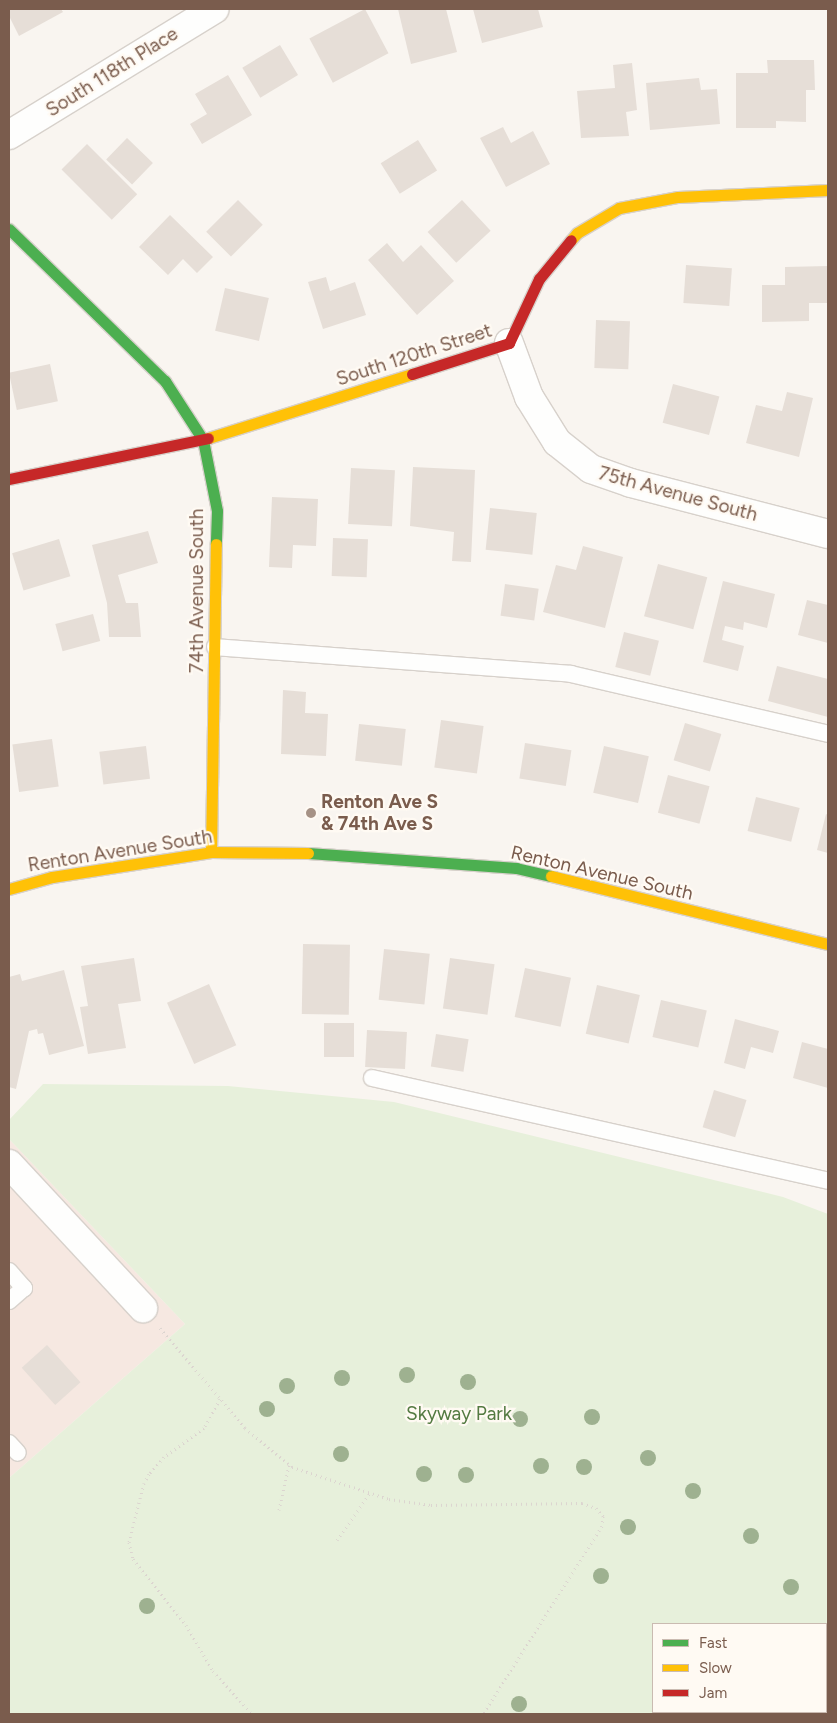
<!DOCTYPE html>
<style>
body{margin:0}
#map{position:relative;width:837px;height:1723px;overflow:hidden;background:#f9f5f0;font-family:Figtree,sans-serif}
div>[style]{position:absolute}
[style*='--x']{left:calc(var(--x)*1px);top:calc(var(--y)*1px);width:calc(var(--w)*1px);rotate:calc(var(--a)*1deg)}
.commercial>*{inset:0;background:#f6e8e1}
.green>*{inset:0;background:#e7f0db}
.building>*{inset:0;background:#e6ded7;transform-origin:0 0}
.path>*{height:3px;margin-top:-1.5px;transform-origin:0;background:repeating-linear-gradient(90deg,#dcd5d0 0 1px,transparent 0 5px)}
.roads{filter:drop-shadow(1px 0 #d7d1cb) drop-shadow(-1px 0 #d7d1cb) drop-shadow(0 1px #d7d1cb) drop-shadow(0 -1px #d7d1cb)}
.lane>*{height:16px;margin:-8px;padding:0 8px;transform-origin:8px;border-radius:8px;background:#fefefd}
.street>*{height:28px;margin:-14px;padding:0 14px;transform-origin:14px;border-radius:14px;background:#fefefd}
.fast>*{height:11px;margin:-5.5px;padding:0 5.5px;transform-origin:5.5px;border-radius:5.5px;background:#4caf50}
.slow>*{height:11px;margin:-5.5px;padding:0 5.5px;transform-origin:5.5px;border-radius:5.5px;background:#ffc107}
.jam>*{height:11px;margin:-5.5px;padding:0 5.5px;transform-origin:5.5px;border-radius:5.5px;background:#c62828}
.trees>*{width:16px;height:16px;margin:-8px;border-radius:50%;background:#9eb190}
.dots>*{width:14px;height:14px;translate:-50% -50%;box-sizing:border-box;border:2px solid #fffaf3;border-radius:50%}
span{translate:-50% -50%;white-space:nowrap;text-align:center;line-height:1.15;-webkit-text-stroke:4.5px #fffaf3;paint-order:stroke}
.street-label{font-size:19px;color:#7a5c4d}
.poi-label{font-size:19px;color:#7a5c4d;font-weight:700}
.left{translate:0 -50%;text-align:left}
.park-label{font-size:19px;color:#537a41}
.frame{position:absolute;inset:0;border:10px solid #7a5c4d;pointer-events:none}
.legend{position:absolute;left:652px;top:1623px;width:175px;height:90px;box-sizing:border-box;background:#fffaf3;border:1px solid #cabbb1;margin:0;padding:6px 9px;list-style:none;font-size:15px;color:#7a5c4d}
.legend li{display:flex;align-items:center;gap:10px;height:25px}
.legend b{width:25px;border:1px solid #cabbb1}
</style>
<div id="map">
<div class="commercial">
<i style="clip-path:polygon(9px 1139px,185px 1324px,9px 1478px)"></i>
</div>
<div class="green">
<i style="clip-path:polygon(evenodd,43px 1084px,228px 1086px,394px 1102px,783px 1197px,828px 1214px,828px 1714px,9px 1714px,9px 1478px,185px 1324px,9px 1139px,9px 1120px,43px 1084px,653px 1624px,826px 1624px,826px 1712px,653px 1712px,653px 1624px)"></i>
</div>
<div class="building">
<i style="clip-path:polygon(9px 9px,61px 9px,63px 12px,19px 36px,9px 16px)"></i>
<i style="left:365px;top:9px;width:50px;height:63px;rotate:62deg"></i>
<i style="clip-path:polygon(398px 9px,446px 9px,457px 52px,411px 64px)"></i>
<i style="clip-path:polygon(473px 9px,538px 9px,543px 27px,482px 43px)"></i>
<i style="left:280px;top:45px;width:35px;height:44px;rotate:59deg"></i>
<i style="clip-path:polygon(767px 60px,814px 60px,815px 90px,806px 90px,806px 122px,776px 121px,776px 128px,736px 128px,736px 73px,768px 73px)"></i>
<i style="clip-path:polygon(632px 63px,637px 110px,626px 112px,629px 136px,581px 138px,577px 91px,615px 88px,613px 65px)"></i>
<i style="clip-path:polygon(228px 75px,252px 115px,202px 144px,190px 124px,207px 114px,195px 94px)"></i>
<i style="clip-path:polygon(699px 78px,701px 90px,717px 89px,720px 124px,650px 130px,646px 83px)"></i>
<i style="clip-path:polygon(503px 127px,511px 143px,533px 131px,550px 164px,506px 187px,480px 138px)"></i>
<i style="left:127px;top:138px;width:36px;height:30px;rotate:44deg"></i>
<i style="left:418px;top:140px;width:36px;height:44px;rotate:58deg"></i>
<i style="left:87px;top:144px;width:71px;height:36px;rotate:45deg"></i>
<i style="left:238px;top:200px;width:35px;height:45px;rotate:45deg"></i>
<i style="left:462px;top:200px;width:42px;height:47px;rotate:47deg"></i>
<i style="clip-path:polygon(170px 215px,213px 257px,197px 273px,183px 259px,168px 275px,139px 247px)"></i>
<i style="clip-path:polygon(387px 243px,403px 262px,421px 245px,454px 281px,417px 315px,368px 260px)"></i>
<i style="left:686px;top:265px;width:46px;height:38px;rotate:4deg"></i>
<i style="clip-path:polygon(828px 266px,828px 303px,809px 303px,809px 321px,762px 322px,762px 285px,785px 285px,785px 267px)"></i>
<i style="clip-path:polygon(326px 277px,330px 291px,355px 282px,366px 315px,323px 329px,308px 282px)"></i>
<i style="left:225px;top:288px;width:45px;height:44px;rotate:13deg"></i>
<i style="left:596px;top:320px;width:34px;height:48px;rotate:2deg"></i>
<i style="left:50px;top:364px;width:38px;height:42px;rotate:78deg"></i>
<i style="left:673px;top:384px;width:48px;height:40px;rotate:15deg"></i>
<i style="clip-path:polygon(787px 392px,813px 398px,799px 457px,746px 443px,756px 405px,782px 411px)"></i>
<i style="clip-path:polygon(413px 467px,475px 470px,471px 562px,452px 561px,454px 532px,410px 526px)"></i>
<i style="left:351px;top:468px;width:44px;height:56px;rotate:3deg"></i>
<i style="clip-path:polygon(272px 497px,318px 499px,316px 546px,293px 545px,292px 568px,269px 567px)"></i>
<i style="left:490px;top:508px;width:47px;height:42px;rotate:6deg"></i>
<i style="clip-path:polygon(148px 531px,158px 563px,118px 575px,126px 603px,138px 603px,141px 637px,109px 637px,107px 603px,92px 545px)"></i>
<i style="left:333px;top:538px;width:35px;height:38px;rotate:2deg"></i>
<i style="left:59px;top:539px;width:39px;height:49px;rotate:73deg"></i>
<i style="clip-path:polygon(583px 546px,623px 557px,605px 628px,543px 612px,556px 565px,576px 570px)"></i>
<i style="left:658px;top:564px;width:51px;height:54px;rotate:15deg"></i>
<i style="clip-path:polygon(723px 581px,775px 594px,767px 628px,744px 622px,743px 630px,725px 626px,722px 640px,744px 646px,738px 671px,703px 662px)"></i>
<i style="left:505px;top:584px;width:34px;height:32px;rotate:8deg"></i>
<i style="clip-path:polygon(807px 600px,828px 605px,828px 643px,798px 635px)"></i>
<i style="left:93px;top:614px;width:28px;height:39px;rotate:75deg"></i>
<i style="left:624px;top:632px;width:36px;height:36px;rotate:14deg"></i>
<i style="clip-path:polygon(777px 666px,828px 679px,828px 717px,768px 701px)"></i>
<i style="clip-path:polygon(283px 690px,306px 692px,305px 713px,328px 714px,326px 756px,281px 754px)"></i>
<i style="left:441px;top:720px;width:43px;height:48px;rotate:8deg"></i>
<i style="left:685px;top:723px;width:38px;height:39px;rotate:17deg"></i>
<i style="left:359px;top:724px;width:47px;height:37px;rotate:6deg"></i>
<i style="left:52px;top:739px;width:48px;height:40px;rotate:82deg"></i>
<i style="left:525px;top:743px;width:47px;height:36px;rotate:9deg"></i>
<i style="left:146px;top:746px;width:33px;height:47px;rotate:83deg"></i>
<i style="left:604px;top:746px;width:46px;height:48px;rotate:13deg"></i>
<i style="left:668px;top:775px;width:43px;height:39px;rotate:15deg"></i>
<i style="left:756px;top:797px;width:45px;height:35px;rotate:14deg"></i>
<i style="clip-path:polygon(826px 814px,828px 815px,828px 853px,817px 850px)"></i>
<i style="left:303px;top:944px;width:47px;height:70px;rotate:1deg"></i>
<i style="left:384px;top:949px;width:46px;height:51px;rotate:6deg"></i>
<i style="clip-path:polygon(134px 958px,141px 1001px,118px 1004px,126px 1048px,88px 1054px,80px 1007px,88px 1006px,81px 966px)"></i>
<i style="left:450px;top:958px;width:45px;height:51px;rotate:8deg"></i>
<i style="left:525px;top:968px;width:47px;height:50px;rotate:12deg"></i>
<i style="clip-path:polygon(64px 970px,84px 1046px,49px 1055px,43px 1033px,38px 1034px,37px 1029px,29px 1031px,16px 1089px,9px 1087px,9px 977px,20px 974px,22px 981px)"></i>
<i style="left:209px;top:984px;width:67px;height:46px;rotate:66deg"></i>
<i style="left:597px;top:985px;width:44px;height:50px;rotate:13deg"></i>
<i style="left:661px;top:1000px;width:47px;height:38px;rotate:13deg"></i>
<i style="clip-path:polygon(735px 1019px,779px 1031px,773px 1053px,751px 1047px,745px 1069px,724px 1063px)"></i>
<i style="left:324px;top:1023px;width:30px;height:34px"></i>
<i style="left:367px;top:1030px;width:40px;height:37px;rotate:3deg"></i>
<i style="left:436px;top:1034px;width:33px;height:33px;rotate:9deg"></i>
<i style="clip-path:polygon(802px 1042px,828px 1049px,828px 1088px,793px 1078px)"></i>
<i style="left:714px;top:1090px;width:34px;height:39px;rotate:17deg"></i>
<i style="left:47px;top:1345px;width:50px;height:34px;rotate:48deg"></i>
</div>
<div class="path">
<i style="--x:160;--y:1328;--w:131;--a:49.6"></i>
<i style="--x:245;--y:1428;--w:61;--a:39.7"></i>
<i style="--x:292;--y:1467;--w:102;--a:18.3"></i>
<i style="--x:389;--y:1499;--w:42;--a:8.1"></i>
<i style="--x:431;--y:1505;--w:151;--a:-0.8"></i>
<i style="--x:582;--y:1503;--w:15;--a:20"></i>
<i style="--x:596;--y:1508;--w:11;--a:49"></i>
<i style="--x:603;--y:1516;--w:10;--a:96"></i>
<i style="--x:602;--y:1526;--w:222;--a:122.3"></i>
<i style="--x:220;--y:1399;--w:33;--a:119"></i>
<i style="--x:204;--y:1428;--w:49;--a:144.1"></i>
<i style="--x:164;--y:1457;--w:23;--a:131"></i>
<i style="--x:149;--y:1474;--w:10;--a:119"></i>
<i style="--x:144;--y:1483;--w:61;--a:104.3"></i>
<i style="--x:129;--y:1542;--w:17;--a:77"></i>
<i style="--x:133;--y:1559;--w:85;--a:51.2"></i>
<i style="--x:186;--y:1625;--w:53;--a:59.6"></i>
<i style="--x:213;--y:1671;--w:58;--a:47.8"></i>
<i style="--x:279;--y:1510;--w:46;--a:-77.5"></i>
<i style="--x:337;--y:1540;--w:57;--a:-54.9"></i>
</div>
<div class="roads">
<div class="lane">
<i style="--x:215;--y:647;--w:357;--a:4.3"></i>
<i style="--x:571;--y:674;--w:264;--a:13.1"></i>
<i style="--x:372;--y:1078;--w:467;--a:12.7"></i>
<i style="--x:9;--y:1271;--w:23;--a:49"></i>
<i style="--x:24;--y:1288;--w:20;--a:139"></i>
<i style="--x:9;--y:1443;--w:13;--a:48"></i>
</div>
<div class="street">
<i style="--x:9;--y:135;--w:241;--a:-31.5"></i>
<i style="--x:509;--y:343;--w:58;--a:69.7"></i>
<i style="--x:529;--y:397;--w:53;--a:58.1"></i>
<i style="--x:557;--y:442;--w:43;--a:38.5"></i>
<i style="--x:591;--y:469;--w:42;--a:19.3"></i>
<i style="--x:631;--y:483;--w:203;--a:14.5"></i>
<i style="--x:9;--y:1164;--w:197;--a:47.1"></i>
</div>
<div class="fast">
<i style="--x:9;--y:229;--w:218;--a:44.3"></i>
<i style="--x:165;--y:381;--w:70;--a:57.2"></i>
<i style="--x:203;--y:440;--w:72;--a:78.8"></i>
<i style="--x:217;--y:511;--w:33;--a:92"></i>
<i style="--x:308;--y:853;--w:209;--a:4.1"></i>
<i style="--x:516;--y:868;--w:36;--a:13"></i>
</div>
<div class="slow">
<i style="--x:571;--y:240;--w:9;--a:-49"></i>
<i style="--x:577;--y:233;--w:49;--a:-30.8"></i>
<i style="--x:619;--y:208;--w:60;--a:-10.6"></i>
<i style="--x:678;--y:197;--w:150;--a:-2.7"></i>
<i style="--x:208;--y:438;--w:214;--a:-17.4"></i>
<i style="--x:211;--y:852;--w:308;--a:-89.1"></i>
<i style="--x:551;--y:876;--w:285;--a:13.8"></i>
<i style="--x:9;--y:889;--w:45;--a:-15.6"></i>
<i style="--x:52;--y:877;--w:161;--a:-8.9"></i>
<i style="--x:211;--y:852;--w:97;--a:0.6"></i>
</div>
<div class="jam">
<i style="--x:412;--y:374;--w:102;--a:-17.7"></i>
<i style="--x:509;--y:343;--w:71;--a:-64.9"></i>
<i style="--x:539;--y:279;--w:50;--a:-50.6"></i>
<i style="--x:9;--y:479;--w:203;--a:-11.6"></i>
</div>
</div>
<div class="trees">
<i style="left:407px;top:1375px"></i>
<i style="left:342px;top:1378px"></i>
<i style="left:468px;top:1382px"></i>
<i style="left:287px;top:1386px"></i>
<i style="left:267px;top:1409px"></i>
<i style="left:592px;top:1417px"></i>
<i style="left:520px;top:1419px"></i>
<i style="left:341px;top:1454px"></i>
<i style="left:648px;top:1458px"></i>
<i style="left:541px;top:1466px"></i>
<i style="left:584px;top:1467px"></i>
<i style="left:424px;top:1474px"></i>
<i style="left:466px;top:1475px"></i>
<i style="left:693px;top:1491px"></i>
<i style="left:628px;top:1527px"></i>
<i style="left:751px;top:1536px"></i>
<i style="left:601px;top:1576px"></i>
<i style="left:791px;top:1587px"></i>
<i style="left:147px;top:1606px"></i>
<i style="left:519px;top:1704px"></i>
</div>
<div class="dots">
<i style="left:311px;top:813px;background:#a69286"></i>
</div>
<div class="street-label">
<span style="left:112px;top:72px;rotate:-32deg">South 118th Place</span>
<span style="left:414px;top:355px;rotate:-18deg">South 120th Street</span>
<span style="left:678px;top:494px;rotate:15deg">75th Avenue South</span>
<span style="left:197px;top:591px;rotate:-90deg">74th Avenue South</span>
<span style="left:120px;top:851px;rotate:-9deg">Renton Avenue South</span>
<span style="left:602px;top:873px;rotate:13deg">Renton Avenue South</span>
</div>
<div class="poi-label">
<span class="left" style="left:321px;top:813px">Renton Ave S<br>&amp; 74th Ave S</span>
</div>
<div class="park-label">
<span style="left:459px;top:1414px">Skyway Park</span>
</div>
<div class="frame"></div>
<ul class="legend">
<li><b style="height:6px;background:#4caf50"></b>Fast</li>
<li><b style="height:6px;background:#ffc107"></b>Slow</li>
<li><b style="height:6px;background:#c62828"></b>Jam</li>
</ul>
</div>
